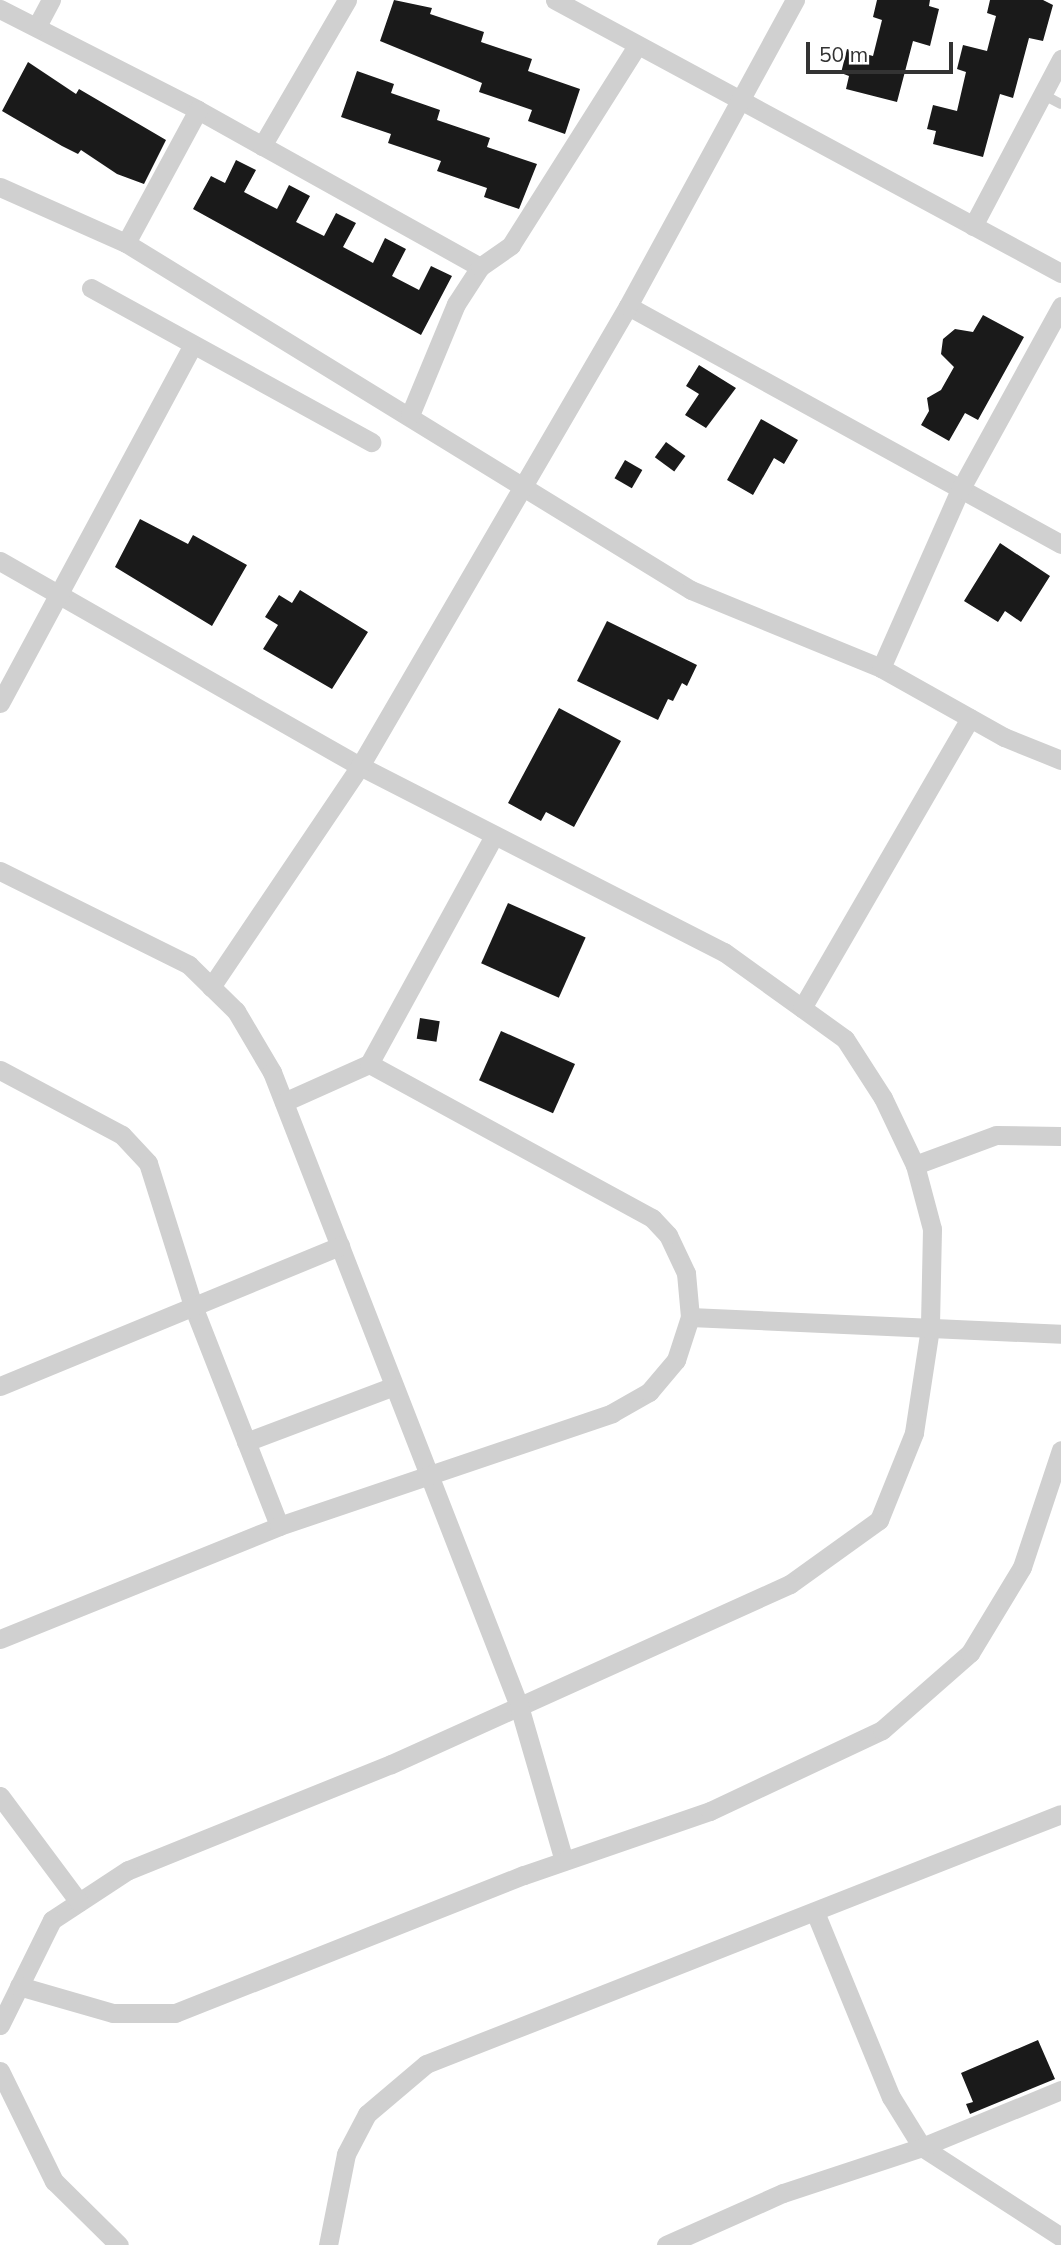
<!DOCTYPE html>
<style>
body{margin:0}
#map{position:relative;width:1061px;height:2245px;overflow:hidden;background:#fff;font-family:Mulish,sans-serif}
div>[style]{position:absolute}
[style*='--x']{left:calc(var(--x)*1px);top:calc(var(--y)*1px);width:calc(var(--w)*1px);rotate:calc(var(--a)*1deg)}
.building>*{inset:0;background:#1a1a1a;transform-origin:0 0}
.service>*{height:10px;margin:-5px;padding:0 5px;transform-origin:5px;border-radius:5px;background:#d0d0d0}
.minor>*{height:19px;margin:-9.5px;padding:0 9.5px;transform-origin:9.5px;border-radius:9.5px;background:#d0d0d0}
span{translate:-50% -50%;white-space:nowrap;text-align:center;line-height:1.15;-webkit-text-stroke:7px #fff;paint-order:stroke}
.scale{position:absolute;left:806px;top:42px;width:147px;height:32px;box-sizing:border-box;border:4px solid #333;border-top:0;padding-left:9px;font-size:21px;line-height:24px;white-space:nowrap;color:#333;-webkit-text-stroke:5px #fff;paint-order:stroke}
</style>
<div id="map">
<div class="building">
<i style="clip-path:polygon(394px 0,432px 8px,430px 14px,484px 32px,481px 42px,532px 59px,528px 71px,580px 89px,565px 134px,528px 121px,532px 110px,479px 92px,482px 83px,380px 41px)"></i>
<i style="clip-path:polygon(877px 0,930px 0,929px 6px,939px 9px,930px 46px,913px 41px,897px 102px,846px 89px,849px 76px,841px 73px,847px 49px,873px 56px,882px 20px,873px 17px)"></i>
<i style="clip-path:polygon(990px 0,1043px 0,1053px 5px,1043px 41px,1029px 38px,1013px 98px,1000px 94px,983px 157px,933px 144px,936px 131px,927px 129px,933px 105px,957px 111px,966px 72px,957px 69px,963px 45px,987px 51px,996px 16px,987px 13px)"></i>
<i style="clip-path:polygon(28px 62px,76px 94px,79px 89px,166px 140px,144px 184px,117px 174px,81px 150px,78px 154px,62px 146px,2px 111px)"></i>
<i style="clip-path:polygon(357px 71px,394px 84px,391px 93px,440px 110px,437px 120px,490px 138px,487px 147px,537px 164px,519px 209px,484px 197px,487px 188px,437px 171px,441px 161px,388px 143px,391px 134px,341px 117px)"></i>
<i style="clip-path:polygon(236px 160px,256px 170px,244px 192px,277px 209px,289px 185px,310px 196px,296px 222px,324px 236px,336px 213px,356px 223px,343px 247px,373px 263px,385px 238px,406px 249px,392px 276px,419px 290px,431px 266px,452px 276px,421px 335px,193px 209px,211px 176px,225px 183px)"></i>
<i style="clip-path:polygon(983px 315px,1024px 337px,978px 420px,965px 413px,949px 441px,921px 425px,929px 411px,927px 398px,941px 390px,954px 367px,941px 354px,943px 339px,955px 329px,973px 332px)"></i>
<i style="clip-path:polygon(699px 365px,736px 388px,706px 428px,685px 415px,699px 394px,686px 386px)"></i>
<i style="clip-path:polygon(761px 419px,798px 440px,784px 464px,774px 458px,753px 495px,727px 480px)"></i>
<i style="left:666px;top:442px;width:24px;height:19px;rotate:36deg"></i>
<i style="left:625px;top:460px;width:20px;height:21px;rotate:30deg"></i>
<i style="clip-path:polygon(140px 519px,188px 544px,193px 535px,247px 565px,212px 626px,115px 567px)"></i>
<i style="clip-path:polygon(1000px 543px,1050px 576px,1021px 622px,1005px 611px,998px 622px,964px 601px)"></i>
<i style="clip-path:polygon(300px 590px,368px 632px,332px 689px,263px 649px,278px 625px,265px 617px,279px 595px,292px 603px)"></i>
<i style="clip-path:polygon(607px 621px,697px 665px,687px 686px,682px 683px,673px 701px,668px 699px,658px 720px,577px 681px)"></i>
<i style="clip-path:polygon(559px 708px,621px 741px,574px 827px,546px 812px,541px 821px,508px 803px)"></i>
<i style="left:508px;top:903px;width:85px;height:66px;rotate:24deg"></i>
<i style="left:420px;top:1018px;width:20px;height:21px;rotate:9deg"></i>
<i style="left:501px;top:1031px;width:81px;height:54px;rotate:24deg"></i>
<i style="clip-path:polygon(1038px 2040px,1055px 2079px,970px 2114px,966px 2104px,973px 2102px,961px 2073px)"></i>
</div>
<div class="service">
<i style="--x:1042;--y:94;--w:21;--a:28"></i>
</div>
<div class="minor">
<i style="--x:555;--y:0;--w:575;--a:28.35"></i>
<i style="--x:0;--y:9;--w:222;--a:27"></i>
<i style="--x:198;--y:110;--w:323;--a:29.1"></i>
<i style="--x:37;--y:26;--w:30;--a:-62"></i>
<i style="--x:262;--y:146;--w:169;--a:-59.8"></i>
<i style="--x:0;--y:187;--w:138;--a:24"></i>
<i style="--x:126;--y:243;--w:663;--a:31.56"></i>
<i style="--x:691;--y:590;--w:205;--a:22.3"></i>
<i style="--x:881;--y:668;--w:141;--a:29.3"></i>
<i style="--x:1004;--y:737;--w:61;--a:22"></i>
<i style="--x:973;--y:226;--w:189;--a:-62.2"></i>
<i style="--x:126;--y:243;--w:151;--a:-61.6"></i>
<i style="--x:91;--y:288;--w:320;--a:28.8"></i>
<i style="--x:628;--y:306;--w:494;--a:28.8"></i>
<i style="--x:410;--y:415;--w:120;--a:-67.5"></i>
<i style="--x:456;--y:304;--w:44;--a:-57"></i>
<i style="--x:480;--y:267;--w:38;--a:-35"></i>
<i style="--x:511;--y:245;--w:234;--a:-57.7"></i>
<i style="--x:0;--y:561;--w:414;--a:29.7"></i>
<i style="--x:360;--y:766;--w:409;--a:27.1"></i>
<i style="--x:724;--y:952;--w:149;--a:35.7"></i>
<i style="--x:845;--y:1039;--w:70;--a:57.2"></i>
<i style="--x:883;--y:1098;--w:74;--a:64.5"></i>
<i style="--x:915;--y:1165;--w:66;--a:75.1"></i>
<i style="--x:932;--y:1229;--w:99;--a:91.2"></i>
<i style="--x:930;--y:1328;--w:106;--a:98.7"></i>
<i style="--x:914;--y:1433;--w:94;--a:111.9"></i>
<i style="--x:879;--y:1520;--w:110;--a:144.3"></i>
<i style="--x:790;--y:1584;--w:438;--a:155.7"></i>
<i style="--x:391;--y:1764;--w:284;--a:158"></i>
<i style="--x:128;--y:1870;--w:91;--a:146.7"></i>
<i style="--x:52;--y:1920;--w:117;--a:116.3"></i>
<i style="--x:881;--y:668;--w:195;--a:-66.1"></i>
<i style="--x:960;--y:490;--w:210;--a:-61.2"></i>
<i style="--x:0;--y:703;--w:404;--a:-61.7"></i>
<i style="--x:0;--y:871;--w:211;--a:26.4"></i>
<i style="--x:189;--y:965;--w:66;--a:44.4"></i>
<i style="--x:236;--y:1011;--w:71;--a:59.5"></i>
<i style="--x:272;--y:1072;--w:680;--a:68.71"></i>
<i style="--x:519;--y:1706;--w:161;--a:73.8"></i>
<i style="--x:211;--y:987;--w:267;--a:-56"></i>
<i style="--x:360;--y:766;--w:532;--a:-59.77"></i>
<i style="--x:628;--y:306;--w:349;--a:-61.4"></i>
<i style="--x:802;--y:1008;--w:335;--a:-59.9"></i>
<i style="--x:0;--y:1070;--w:138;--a:28"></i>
<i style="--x:122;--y:1135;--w:38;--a:47"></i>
<i style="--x:148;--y:1163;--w:150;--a:72.5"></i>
<i style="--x:193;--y:1306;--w:236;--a:68.6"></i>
<i style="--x:284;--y:1102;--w:93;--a:-24.1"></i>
<i style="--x:369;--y:1064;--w:260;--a:-61.3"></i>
<i style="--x:915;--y:1165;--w:86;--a:-20.3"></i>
<i style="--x:996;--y:1135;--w:65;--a:0.9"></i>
<i style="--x:690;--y:1317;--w:371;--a:2.6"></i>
<i style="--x:0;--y:1386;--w:368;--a:-22.4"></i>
<i style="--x:246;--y:1442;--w:158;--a:-20.7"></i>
<i style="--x:0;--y:1639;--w:301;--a:-22"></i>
<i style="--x:279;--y:1526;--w:352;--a:-18.7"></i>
<i style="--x:612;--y:1413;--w:43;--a:-29.6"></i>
<i style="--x:649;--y:1392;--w:42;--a:-49.8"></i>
<i style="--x:676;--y:1360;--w:45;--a:-72"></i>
<i style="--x:690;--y:1317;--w:44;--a:-95.2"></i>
<i style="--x:686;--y:1273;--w:42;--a:-115.3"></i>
<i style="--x:668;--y:1235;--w:23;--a:-133"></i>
<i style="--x:652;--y:1218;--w:322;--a:-151.4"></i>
<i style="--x:0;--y:1796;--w:132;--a:53.3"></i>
<i style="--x:815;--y:1912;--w:200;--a:67.7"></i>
<i style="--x:891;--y:2097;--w:59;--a:58.2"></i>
<i style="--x:922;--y:2147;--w:166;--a:32.9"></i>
<i style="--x:19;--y:1986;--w:98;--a:16"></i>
<i style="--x:113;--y:2013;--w:62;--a:0"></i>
<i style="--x:175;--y:2013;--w:375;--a:-21.6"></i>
<i style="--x:524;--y:1875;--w:197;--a:-19"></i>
<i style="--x:710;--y:1811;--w:190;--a:-25.2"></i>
<i style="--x:882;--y:1730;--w:117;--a:-41.2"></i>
<i style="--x:970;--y:1653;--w:100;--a:-58.8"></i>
<i style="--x:1022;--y:1567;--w:123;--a:-71.6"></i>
<i style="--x:0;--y:2071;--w:123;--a:63.9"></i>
<i style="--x:54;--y:2181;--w:91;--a:44.6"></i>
<i style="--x:328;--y:2245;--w:93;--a:-78.8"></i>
<i style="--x:346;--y:2154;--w:45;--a:-62.3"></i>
<i style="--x:367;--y:2114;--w:77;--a:-40.3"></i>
<i style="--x:426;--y:2064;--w:682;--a:-21.49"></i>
<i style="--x:666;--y:2245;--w:128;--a:-24"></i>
<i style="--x:783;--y:2193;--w:146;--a:-18.3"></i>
<i style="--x:922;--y:2147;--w:150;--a:-22.3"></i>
</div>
<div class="scale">50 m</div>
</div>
